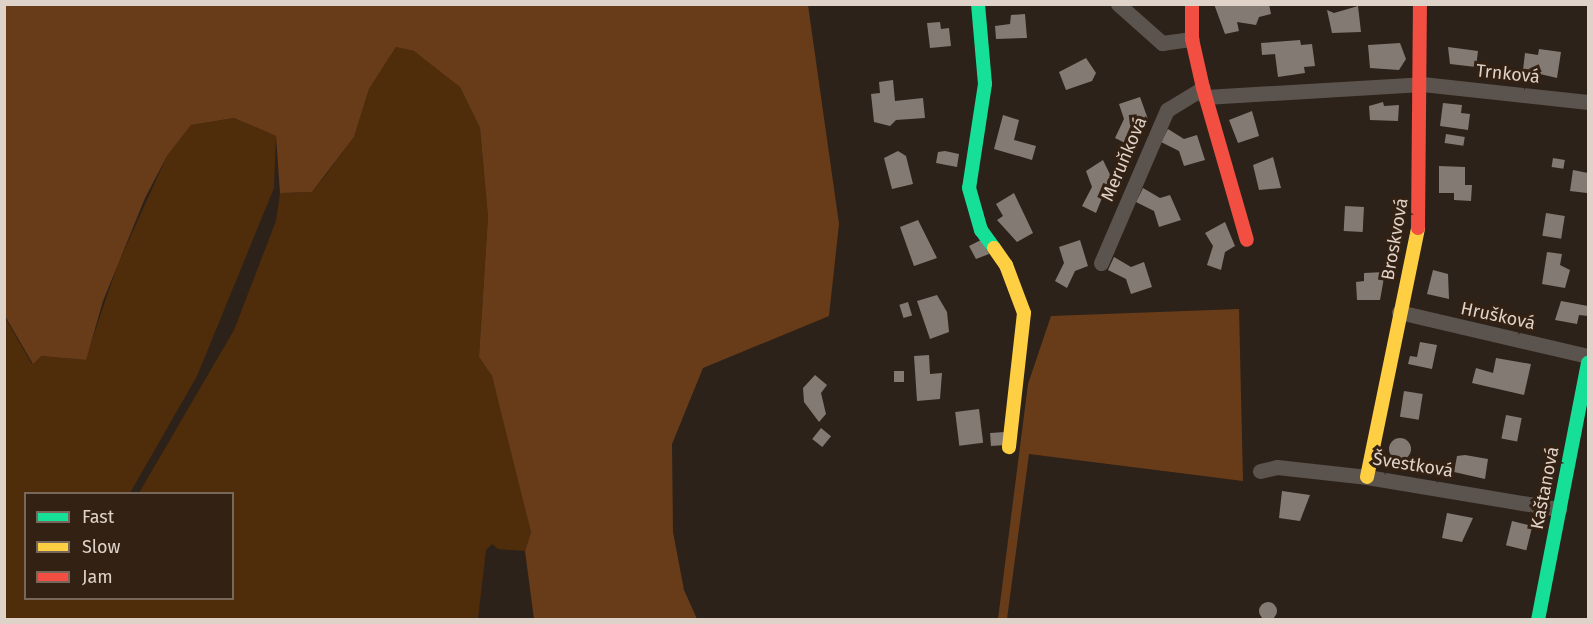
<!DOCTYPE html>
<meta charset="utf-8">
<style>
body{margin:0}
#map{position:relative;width:1593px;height:624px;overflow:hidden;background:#2c221a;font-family:"Fira Sans",sans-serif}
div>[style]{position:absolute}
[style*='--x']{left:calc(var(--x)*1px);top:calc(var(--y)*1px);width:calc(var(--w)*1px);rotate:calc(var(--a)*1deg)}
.green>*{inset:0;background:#4f2c0a}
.forest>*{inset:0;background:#683c18}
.building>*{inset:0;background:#837a73;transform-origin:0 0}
.round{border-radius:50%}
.street>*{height:15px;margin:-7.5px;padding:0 7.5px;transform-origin:7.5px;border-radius:7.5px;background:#5b534d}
.fast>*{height:14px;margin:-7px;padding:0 7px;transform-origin:7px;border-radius:7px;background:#16e098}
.slow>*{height:14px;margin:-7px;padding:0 7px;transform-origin:7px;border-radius:7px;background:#ffcf43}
.jam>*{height:14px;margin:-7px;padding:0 7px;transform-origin:7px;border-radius:7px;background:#f24e42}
span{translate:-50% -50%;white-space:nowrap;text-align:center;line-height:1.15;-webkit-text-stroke:6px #332113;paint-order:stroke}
.street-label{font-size:18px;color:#dfd2c9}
.frame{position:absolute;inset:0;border:6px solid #dfd2c9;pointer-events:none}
.legend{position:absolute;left:24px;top:492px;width:210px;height:108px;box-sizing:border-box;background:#332113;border:2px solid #78685c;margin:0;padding:8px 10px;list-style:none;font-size:18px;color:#dfd2c9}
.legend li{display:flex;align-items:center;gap:12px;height:30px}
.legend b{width:30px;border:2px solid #78685c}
</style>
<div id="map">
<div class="green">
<i style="clip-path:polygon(396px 47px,414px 51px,444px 72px,460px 87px,480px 128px,488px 217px,479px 357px,492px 376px,516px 466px,531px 532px,525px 551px,498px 549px,492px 544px,486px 550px,478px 619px,5px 619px,4px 316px,32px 364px,40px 356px,85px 360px,118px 264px,167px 156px,191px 125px,234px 118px,276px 136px,274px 188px,197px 376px,130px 493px,26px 494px,26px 598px,232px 598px,232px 494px,139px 493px,234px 330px,276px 221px,280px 193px,312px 192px,325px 176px,354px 137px,369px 89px)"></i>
</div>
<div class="forest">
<i style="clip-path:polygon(4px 5px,808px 5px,839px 224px,829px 316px,703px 368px,672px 444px,673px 532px,684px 590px,697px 619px,534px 619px,525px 551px,531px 532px,492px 376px,479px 357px,488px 217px,480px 128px,460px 87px,414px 51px,396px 47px,369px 89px,354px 137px,312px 192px,280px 193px,276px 136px,234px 118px,191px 125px,167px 156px,145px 198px,103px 301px,86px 360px,41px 356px,33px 364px,5px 316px)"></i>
<i style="clip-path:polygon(1239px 309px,1243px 481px,1029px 454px,1007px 619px,998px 619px,1028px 384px,1051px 316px)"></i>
</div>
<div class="building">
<i style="clip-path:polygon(1214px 4px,1269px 4px,1271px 14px,1259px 17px,1256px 25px,1237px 22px,1239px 31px,1225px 34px)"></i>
<i style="clip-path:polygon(1358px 6px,1361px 32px,1332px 33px,1327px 10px,1334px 13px)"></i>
<i style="clip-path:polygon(1025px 14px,1027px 38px,996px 39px,995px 26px,1010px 24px,1011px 15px)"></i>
<i style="clip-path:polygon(940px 22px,941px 29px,949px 28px,951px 46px,930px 48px,927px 23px)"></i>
<i style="clip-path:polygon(1300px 40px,1301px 45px,1312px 44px,1315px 66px,1304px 67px,1305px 73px,1278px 77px,1275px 54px,1262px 55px,1261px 43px)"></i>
<i style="clip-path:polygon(1400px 43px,1406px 59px,1399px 70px,1370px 68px,1368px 45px)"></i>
<i style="clip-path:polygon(1448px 47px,1478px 51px,1476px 67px,1450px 64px)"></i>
<i style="clip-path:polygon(1539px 49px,1561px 52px,1557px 78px,1523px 70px,1525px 53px,1538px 55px)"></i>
<i style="clip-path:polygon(1086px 58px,1096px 73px,1092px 81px,1066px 90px,1059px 72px)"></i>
<i style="clip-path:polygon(893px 80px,895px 101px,923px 98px,925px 118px,896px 120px,890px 126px,874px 122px,871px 94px,880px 93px,879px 82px)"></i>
<i style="clip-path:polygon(1140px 97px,1149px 122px,1136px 127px,1129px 145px,1115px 138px,1124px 119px,1119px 104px)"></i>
<i style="clip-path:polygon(1383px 102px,1384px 106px,1399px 105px,1398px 121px,1370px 120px,1369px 106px)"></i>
<i style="clip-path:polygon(1443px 103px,1462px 105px,1461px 113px,1470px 114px,1468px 130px,1440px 126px)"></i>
<i style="clip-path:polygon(1252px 111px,1259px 136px,1238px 143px,1229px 120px)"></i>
<i style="clip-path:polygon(1003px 115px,1019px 120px,1014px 140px,1036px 146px,1032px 160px,994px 149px)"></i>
<i style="clip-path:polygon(1168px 129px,1184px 139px,1197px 135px,1205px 160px,1184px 166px,1179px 151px,1161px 142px)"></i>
<i style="left:1446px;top:134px;width:19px;height:9px;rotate:9deg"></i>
<i style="clip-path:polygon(898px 151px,906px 156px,913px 184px,892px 189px,884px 158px)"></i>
<i style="clip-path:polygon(945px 151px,959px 154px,957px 167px,936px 163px,938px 152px)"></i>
<i style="clip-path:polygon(1273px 157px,1281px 188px,1259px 190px,1253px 165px)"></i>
<i style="left:1553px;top:158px;width:12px;height:9px;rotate:9deg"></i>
<i style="clip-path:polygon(1103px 160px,1117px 189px,1104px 193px,1096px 213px,1082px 206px,1092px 187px,1086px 171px)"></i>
<i style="clip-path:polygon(1439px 166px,1465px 167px,1465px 185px,1472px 185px,1471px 201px,1454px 200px,1454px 193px,1439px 193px)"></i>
<i style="clip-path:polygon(1573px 170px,1588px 173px,1587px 193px,1570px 191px)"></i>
<i style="clip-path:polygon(1143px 188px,1160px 198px,1170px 195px,1181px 220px,1159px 227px,1154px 211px,1136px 202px)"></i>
<i style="clip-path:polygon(1014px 193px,1033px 233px,1017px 242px,997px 220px,1003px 216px,996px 204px)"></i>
<i style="left:1345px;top:206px;width:19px;height:25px;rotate:3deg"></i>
<i style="left:1546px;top:213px;width:19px;height:23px;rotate:9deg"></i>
<i style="clip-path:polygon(918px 220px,937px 258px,914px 266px,900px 227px)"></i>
<i style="clip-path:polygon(1225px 222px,1235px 246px,1225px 252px,1221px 270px,1207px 265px,1213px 246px,1205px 233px)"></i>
<i style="clip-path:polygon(981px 240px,989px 254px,976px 259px,969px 246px)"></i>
<i style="clip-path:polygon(1080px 240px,1088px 266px,1075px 271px,1067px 288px,1055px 281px,1064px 263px,1059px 247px)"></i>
<i style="clip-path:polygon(1547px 252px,1562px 254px,1560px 265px,1570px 270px,1565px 288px,1542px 284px)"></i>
<i style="clip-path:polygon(1114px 257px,1131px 267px,1144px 262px,1152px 287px,1131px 294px,1126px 279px,1108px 270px)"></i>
<i style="clip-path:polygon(1433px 270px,1448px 274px,1449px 299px,1427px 294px)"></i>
<i style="clip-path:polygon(1385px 272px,1380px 300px,1357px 300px,1356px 282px,1364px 281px,1364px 273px)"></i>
<i style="clip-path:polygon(937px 295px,947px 312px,949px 332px,930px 339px,917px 301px)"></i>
<i style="clip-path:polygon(1561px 301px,1588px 306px,1588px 316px,1579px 315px,1577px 324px,1555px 320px)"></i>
<i style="left:908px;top:302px;width:14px;height:9px;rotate:73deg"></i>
<i style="clip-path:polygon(1420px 342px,1437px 345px,1432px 369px,1408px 364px,1410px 356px,1417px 357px)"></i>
<i style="clip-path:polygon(929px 355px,930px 374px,942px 373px,940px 399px,917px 401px,914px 356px)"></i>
<i style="clip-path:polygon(1496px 358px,1531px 364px,1524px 395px,1472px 383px,1476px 368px,1493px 373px)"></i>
<i style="left:894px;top:371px;width:10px;height:11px"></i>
<i style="clip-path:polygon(815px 375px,827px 385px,821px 393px,826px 414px,819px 422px,804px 402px,803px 388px)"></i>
<i style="left:1404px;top:391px;width:19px;height:26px;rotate:9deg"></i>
<i style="left:979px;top:409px;width:34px;height:24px;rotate:83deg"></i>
<i style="left:1506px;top:415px;width:16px;height:24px;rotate:11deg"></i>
<i style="left:821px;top:428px;width:13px;height:14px;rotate:39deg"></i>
<i style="left:1005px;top:432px;width:13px;height:15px;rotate:86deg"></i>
<i class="round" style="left:1389px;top:438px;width:22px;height:22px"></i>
<i style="clip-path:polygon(1465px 455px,1488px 459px,1485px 479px,1454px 472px,1457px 456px)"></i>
<i style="clip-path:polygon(1282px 491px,1310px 495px,1300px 521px,1279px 518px)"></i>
<i style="clip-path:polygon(1447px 513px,1473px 518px,1462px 542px,1442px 538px)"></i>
<i style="left:1512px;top:521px;width:21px;height:25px;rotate:14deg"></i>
<i class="round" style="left:1259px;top:602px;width:18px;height:18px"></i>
</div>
<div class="street">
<i style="--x:1118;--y:4;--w:59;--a:41.6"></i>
<i style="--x:1162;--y:43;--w:30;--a:-8"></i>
<i style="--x:1205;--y:97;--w:217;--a:-3.4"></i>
<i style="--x:1422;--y:84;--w:167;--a:6.2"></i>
<i style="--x:1101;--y:263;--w:167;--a:-66.7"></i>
<i style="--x:1167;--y:110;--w:42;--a:-31.4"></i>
<i style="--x:1399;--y:312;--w:194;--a:13.1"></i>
<i style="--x:1260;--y:471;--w:17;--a:-13"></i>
<i style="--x:1277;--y:467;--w:91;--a:6.3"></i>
<i style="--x:1367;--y:477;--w:195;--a:9.5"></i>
</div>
<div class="fast">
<i style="--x:978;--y:4;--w:80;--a:85"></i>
<i style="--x:985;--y:84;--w:105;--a:98.7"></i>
<i style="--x:969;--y:188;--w:44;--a:74.1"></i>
<i style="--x:981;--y:230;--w:22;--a:54"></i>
<i style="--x:1538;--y:620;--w:262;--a:-79"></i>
</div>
<div class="slow">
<i style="--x:994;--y:248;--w:21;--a:55"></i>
<i style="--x:1006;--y:265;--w:51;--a:69.4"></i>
<i style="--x:1024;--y:313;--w:135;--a:96.4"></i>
<i style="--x:1367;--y:477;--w:254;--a:-78.4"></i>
</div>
<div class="jam">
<i style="--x:1192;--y:4;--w:35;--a:90"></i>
<i style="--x:1192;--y:39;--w:50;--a:77.3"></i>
<i style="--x:1203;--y:88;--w:158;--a:73.9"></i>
<i style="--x:1418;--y:228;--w:224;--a:-89.5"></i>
</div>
<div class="street-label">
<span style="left:1508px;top:74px;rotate:6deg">Trnková</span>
<span style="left:1124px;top:159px;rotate:-67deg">Meruňková</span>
<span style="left:1395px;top:239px;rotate:-80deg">Broskvová</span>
<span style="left:1498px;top:316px;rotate:12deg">Hrušková</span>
<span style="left:1413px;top:465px;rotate:9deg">Švestková</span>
<span style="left:1545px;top:488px;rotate:-79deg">Kaštanová</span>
</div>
<div class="frame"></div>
<ul class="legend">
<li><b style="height:8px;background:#16e098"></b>Fast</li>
<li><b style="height:8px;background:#ffcf43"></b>Slow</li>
<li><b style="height:8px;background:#f24e42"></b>Jam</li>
</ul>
</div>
